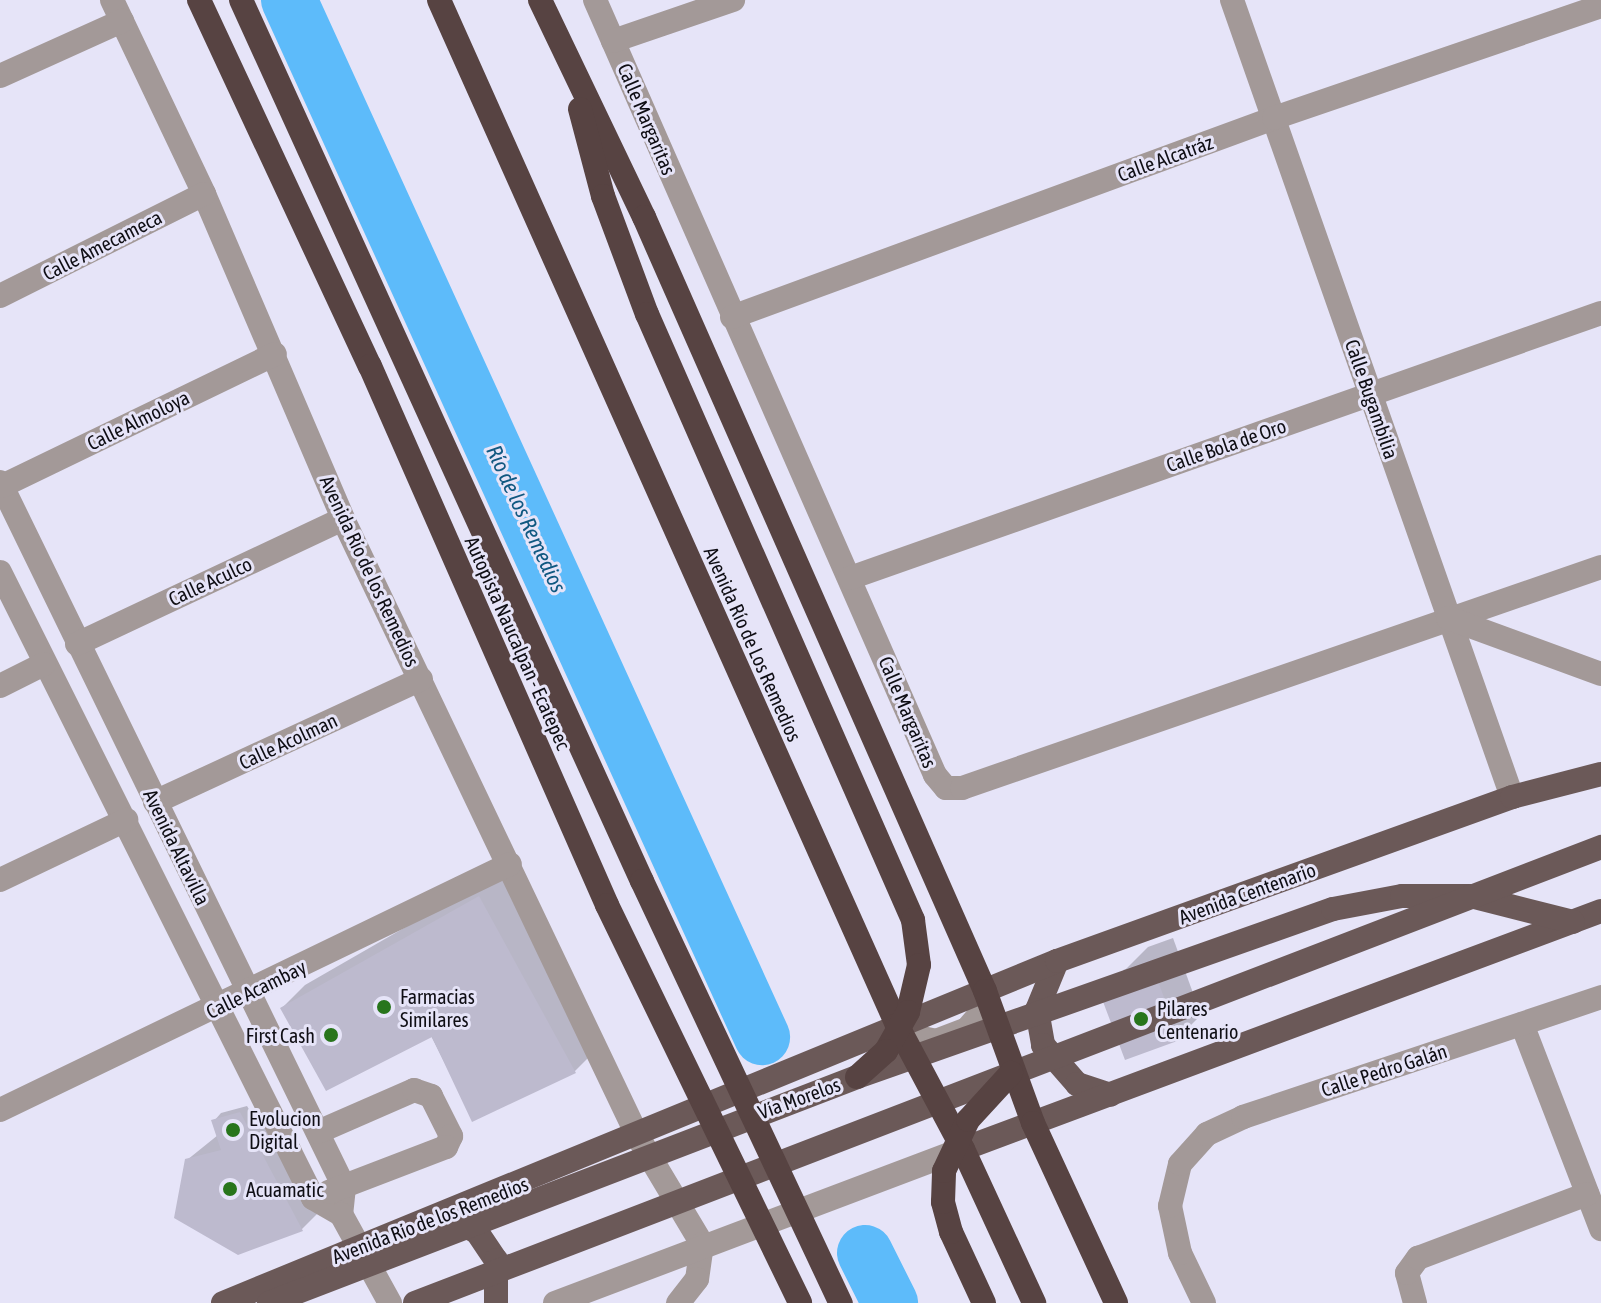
<!DOCTYPE html>
<meta charset="utf-8">
<style>
body{margin:0}
#map{position:relative;width:1601px;height:1303px;overflow:hidden;background:#e6e4f8;font-family:"Asap Condensed",sans-serif}
div>[style]{position:absolute}
[style*='--x']{left:calc(var(--x)*1px);top:calc(var(--y)*1px);width:calc(var(--w)*1px);rotate:calc(var(--a)*1deg)}
.shadow>*{inset:0;background:#0003}
.river>*{height:56px;margin:-28px;padding:0 28px;transform-origin:28px;border-radius:28px;background:#5dbbfa}
.building>*{inset:0;background:#bdbace}
.minor>*{height:24px;margin:-12px;padding:0 12px;transform-origin:12px;border-radius:12px;background:#a39998}
.major>*{height:24px;margin:-12px;padding:0 12px;transform-origin:12px;border-radius:12px;background:#6b5958}
.highway>*{height:24px;margin:-12px;padding:0 12px;transform-origin:12px;border-radius:12px;background:#574342}
.dots>*{width:22px;height:22px;translate:-50% -50%;box-sizing:border-box;border:4px solid #e6e4f8;border-radius:50%}
span{translate:-50% -50%;white-space:nowrap;text-align:center;line-height:1.15;-webkit-text-stroke:6px #e6e4f8;paint-order:stroke}
.street-label{font-size:20px;color:#0f0e14}
.poi-label{font-size:20px;color:#0f0e14}
.left{translate:0 -50%;text-align:left}
.right{translate:-100% -50%;text-align:right}
.water-label{font-size:22px;color:#105881;font-style:italic}
</style>
<div id="map">
<div class="shadow">
<i style="clip-path:polygon(510px 867px,605px 1041px,575px 1071px,473px 1119px,431px 1036px,282px 1008px,305px 985px)"></i>
<i style="clip-path:polygon(1173px 938px,1201px 1015px,1178px 1038px,1125px 970px,1148px 947px)"></i>
<i style="clip-path:polygon(247px 1106px,258px 1124px,280px 1118px,324px 1207px,301px 1230px,187px 1160px,218px 1135px,214px 1121px,221px 1113px)"></i>
</div>
<div class="river">
<i style="--x:289;--y:0;--w:1140;--a:65.48"></i>
<i style="--x:865;--y:1253;--w:56;--a:63.4"></i>
</div>
<div class="building">
<i style="clip-path:polygon(479px 896px,576px 1073px,472px 1122px,432px 1037px,326px 1091px,280px 1008px)"></i>
<i style="clip-path:polygon(1150px 960px,1180px 1040px,1125px 1060px,1102px 999px,1130px 989px,1123px 970px)"></i>
<i style="clip-path:polygon(240px 1112px,303px 1231px,238px 1255px,174px 1218px,185px 1159px,221px 1150px,211px 1120px)"></i>
</div>
<div class="minor">
<i style="--x:112;--y:0;--w:215;--a:64.6"></i>
<i style="--x:204;--y:194;--w:353;--a:66.8"></i>
<i style="--x:343;--y:519;--w:685;--a:64.48"></i>
<i style="--x:638;--y:1137;--w:125;--a:59.1"></i>
<i style="--x:702;--y:1244;--w:35;--a:98"></i>
<i style="--x:697;--y:1279;--w:31;--a:128"></i>
<i style="--x:595;--y:0;--w:846;--a:66.31"></i>
<i style="--x:935;--y:775;--w:17;--a:50"></i>
<i style="--x:946;--y:788;--w:16;--a:0"></i>
<i style="--x:962;--y:788;--w:676;--a:-19.08"></i>
<i style="--x:1232;--y:0;--w:845;--a:70.64"></i>
<i style="--x:613;--y:41;--w:127;--a:-18.9"></i>
<i style="--x:0;--y:76;--w:134;--a:-24.3"></i>
<i style="--x:0;--y:296;--w:228;--a:-26.6"></i>
<i style="--x:732;--y:317;--w:577;--a:-20.16"></i>
<i style="--x:1274;--y:118;--w:346;--a:-18.9"></i>
<i style="--x:0;--y:482;--w:784;--a:63.99"></i>
<i style="--x:344;--y:1187;--w:27;--a:96"></i>
<i style="--x:2;--y:486;--w:303;--a:-25.8"></i>
<i style="--x:0;--y:572;--w:700;--a:63.43"></i>
<i style="--x:313;--y:1198;--w:32;--a:30"></i>
<i style="--x:341;--y:1214;--w:102;--a:61.2"></i>
<i style="--x:850;--y:578;--w:796;--a:-19.44"></i>
<i style="--x:1448;--y:618;--w:163;--a:20.1"></i>
<i style="--x:77;--y:644;--w:294;--a:-25.2"></i>
<i style="--x:0;--y:686;--w:49;--a:-26.6"></i>
<i style="--x:155;--y:802;--w:293;--a:-24.8"></i>
<i style="--x:0;--y:880;--w:140;--a:-25.5"></i>
<i style="--x:1522;--y:1024;--w:220;--a:68.9"></i>
<i style="--x:897;--y:1025;--w:19;--a:35"></i>
<i style="--x:913;--y:1036;--w:24;--a:12"></i>
<i style="--x:936;--y:1041;--w:33;--a:-21"></i>
<i style="--x:967;--y:1029;--w:18;--a:-49"></i>
<i style="--x:979;--y:1015;--w:25;--a:-76"></i>
<i style="--x:0;--y:1110;--w:566;--a:-25.75"></i>
<i style="--x:318;--y:1132;--w:105;--a:-23.6"></i>
<i style="--x:414;--y:1090;--w:18;--a:19"></i>
<i style="--x:431;--y:1096;--w:45;--a:63.4"></i>
<i style="--x:451;--y:1136;--w:12;--a:114"></i>
<i style="--x:446;--y:1147;--w:125;--a:159"></i>
<i style="--x:555;--y:1303;--w:436;--a:-20.7"></i>
<i style="--x:1204;--y:1303;--w:55;--a:-115.6"></i>
<i style="--x:1180;--y:1253;--w:48;--a:-102"></i>
<i style="--x:1170;--y:1206;--w:43;--a:-76.6"></i>
<i style="--x:1180;--y:1164;--w:40;--a:-48"></i>
<i style="--x:1207;--y:1134;--w:40;--a:-25"></i>
<i style="--x:1243;--y:1117;--w:378;--a:-18.5"></i>
<i style="--x:1415;--y:1303;--w:31;--a:-105"></i>
<i style="--x:1407;--y:1273;--w:19;--a:-54"></i>
<i style="--x:1418;--y:1258;--w:181;--a:-20.7"></i>
</div>
<div class="major">
<i style="--x:1057;--y:961;--w:53;--a:112.2"></i>
<i style="--x:1037;--y:1010;--w:36;--a:80"></i>
<i style="--x:1043;--y:1045;--w:52;--a:48.9"></i>
<i style="--x:1077;--y:1084;--w:35;--a:18"></i>
<i style="--x:963;--y:1149;--w:681;--a:-20.46"></i>
<i style="--x:456;--y:1221;--w:24;--a:28"></i>
<i style="--x:477;--y:1232;--w:34;--a:56"></i>
<i style="--x:496;--y:1260;--w:43;--a:90"></i>
<i style="--x:223;--y:1303;--w:901;--a:-22.3"></i>
<i style="--x:1057;--y:961;--w:484;--a:-19.8"></i>
<i style="--x:1512;--y:797;--w:92;--a:-14.5"></i>
<i style="--x:269;--y:1303;--w:630;--a:-21.02"></i>
<i style="--x:857;--y:1077;--w:505;--a:-19.44"></i>
<i style="--x:1333;--y:909;--w:70;--a:-10.7"></i>
<i style="--x:1402;--y:896;--w:69;--a:0"></i>
<i style="--x:1471;--y:896;--w:105;--a:14.3"></i>
<i style="--x:415;--y:1303;--w:1271;--a:-21.03"></i>
</div>
<div class="highway">
<i style="--x:199;--y:0;--w:404;--a:65"></i>
<i style="--x:370;--y:366;--w:589;--a:66.26"></i>
<i style="--x:607;--y:905;--w:442;--a:64.1"></i>
<i style="--x:241;--y:0;--w:968;--a:65.53"></i>
<i style="--x:642;--y:881;--w:467;--a:64.8"></i>
<i style="--x:439;--y:0;--w:1123;--a:65.92"></i>
<i style="--x:897;--y:1025;--w:140;--a:62"></i>
<i style="--x:963;--y:1149;--w:170;--a:65.2"></i>
<i style="--x:540;--y:0;--w:241;--a:64.4"></i>
<i style="--x:644;--y:217;--w:846;--a:66.22"></i>
<i style="--x:985;--y:991;--w:140;--a:70"></i>
<i style="--x:1033;--y:1123;--w:198;--a:65.2"></i>
<i style="--x:580;--y:109;--w:90;--a:75.2"></i>
<i style="--x:603;--y:196;--w:126;--a:69.6"></i>
<i style="--x:647;--y:314;--w:662;--a:66.3"></i>
<i style="--x:913;--y:920;--w:45;--a:82.4"></i>
<i style="--x:919;--y:965;--w:48;--a:103.2"></i>
<i style="--x:908;--y:1012;--w:45;--a:119.4"></i>
<i style="--x:886;--y:1051;--w:39;--a:138"></i>
<i style="--x:984;--y:1303;--w:78;--a:-114.9"></i>
<i style="--x:951;--y:1232;--w:31;--a:-105"></i>
<i style="--x:943;--y:1202;--w:31;--a:-88"></i>
<i style="--x:944;--y:1171;--w:56;--a:-64.8"></i>
<i style="--x:968;--y:1120;--w:64;--a:-47.5"></i>
</div>
<div class="dots">
<i style="left:384px;top:1007px;background:#28751c"></i>
<i style="left:1141px;top:1019px;background:#28751c"></i>
<i style="left:331px;top:1035px;background:#28751c"></i>
<i style="left:233px;top:1130px;background:#28751c"></i>
<i style="left:230px;top:1189px;background:#28751c"></i>
</div>
<div class="street-label">
<span style="left:647px;top:119px;rotate:67deg">Calle Margaritas</span>
<span style="left:1165px;top:158px;rotate:-20deg">Calle Alcatráz</span>
<span style="left:102px;top:245px;rotate:-27deg">Calle Amecameca</span>
<span style="left:1372px;top:399px;rotate:71deg">Calle Bugambilia</span>
<span style="left:138px;top:420px;rotate:-26deg">Calle Almoloya</span>
<span style="left:1226px;top:445px;rotate:-19deg">Calle Bola de Oro</span>
<span style="left:370px;top:571px;rotate:65deg">Avenida Río de los Remedios</span>
<span style="left:210px;top:581px;rotate:-25deg">Calle Aculco</span>
<span style="left:518px;top:643px;rotate:66deg">Autopista Naucalpan - Ecatepec</span>
<span style="left:753px;top:644px;rotate:66deg">Avenida Río de Los Remedios</span>
<span style="left:908px;top:712px;rotate:67deg">Calle Margaritas</span>
<span style="left:288px;top:741px;rotate:-25deg">Calle Acolman</span>
<span style="left:177px;top:847px;rotate:64deg">Avenida Altavilla</span>
<span style="left:1247px;top:893px;rotate:-20deg">Avenida Centenario</span>
<span style="left:256px;top:989px;rotate:-26deg">Calle Acambay</span>
<span style="left:1384px;top:1070px;rotate:-18deg">Calle Pedro Galán</span>
<span style="left:799px;top:1098px;rotate:-20deg">Vía Morelos</span>
<span style="left:430px;top:1220px;rotate:-21deg">Avenida Río de los Remedios</span>
</div>
<div class="poi-label">
<span class="left" style="left:400px;top:1008px">Farmacias<br>Similares</span>
<span class="left" style="left:1157px;top:1020px">Pilares<br>Centenario</span>
<span class="right" style="left:315px;top:1035px">First Cash</span>
<span class="left" style="left:249px;top:1130px">Evolucion<br>Digital</span>
<span class="left" style="left:246px;top:1189px">Acuamatic</span>
</div>
<div class="water-label">
<span style="left:526px;top:519px;rotate:65deg">Río de los Remedios</span>
</div>
</div>
